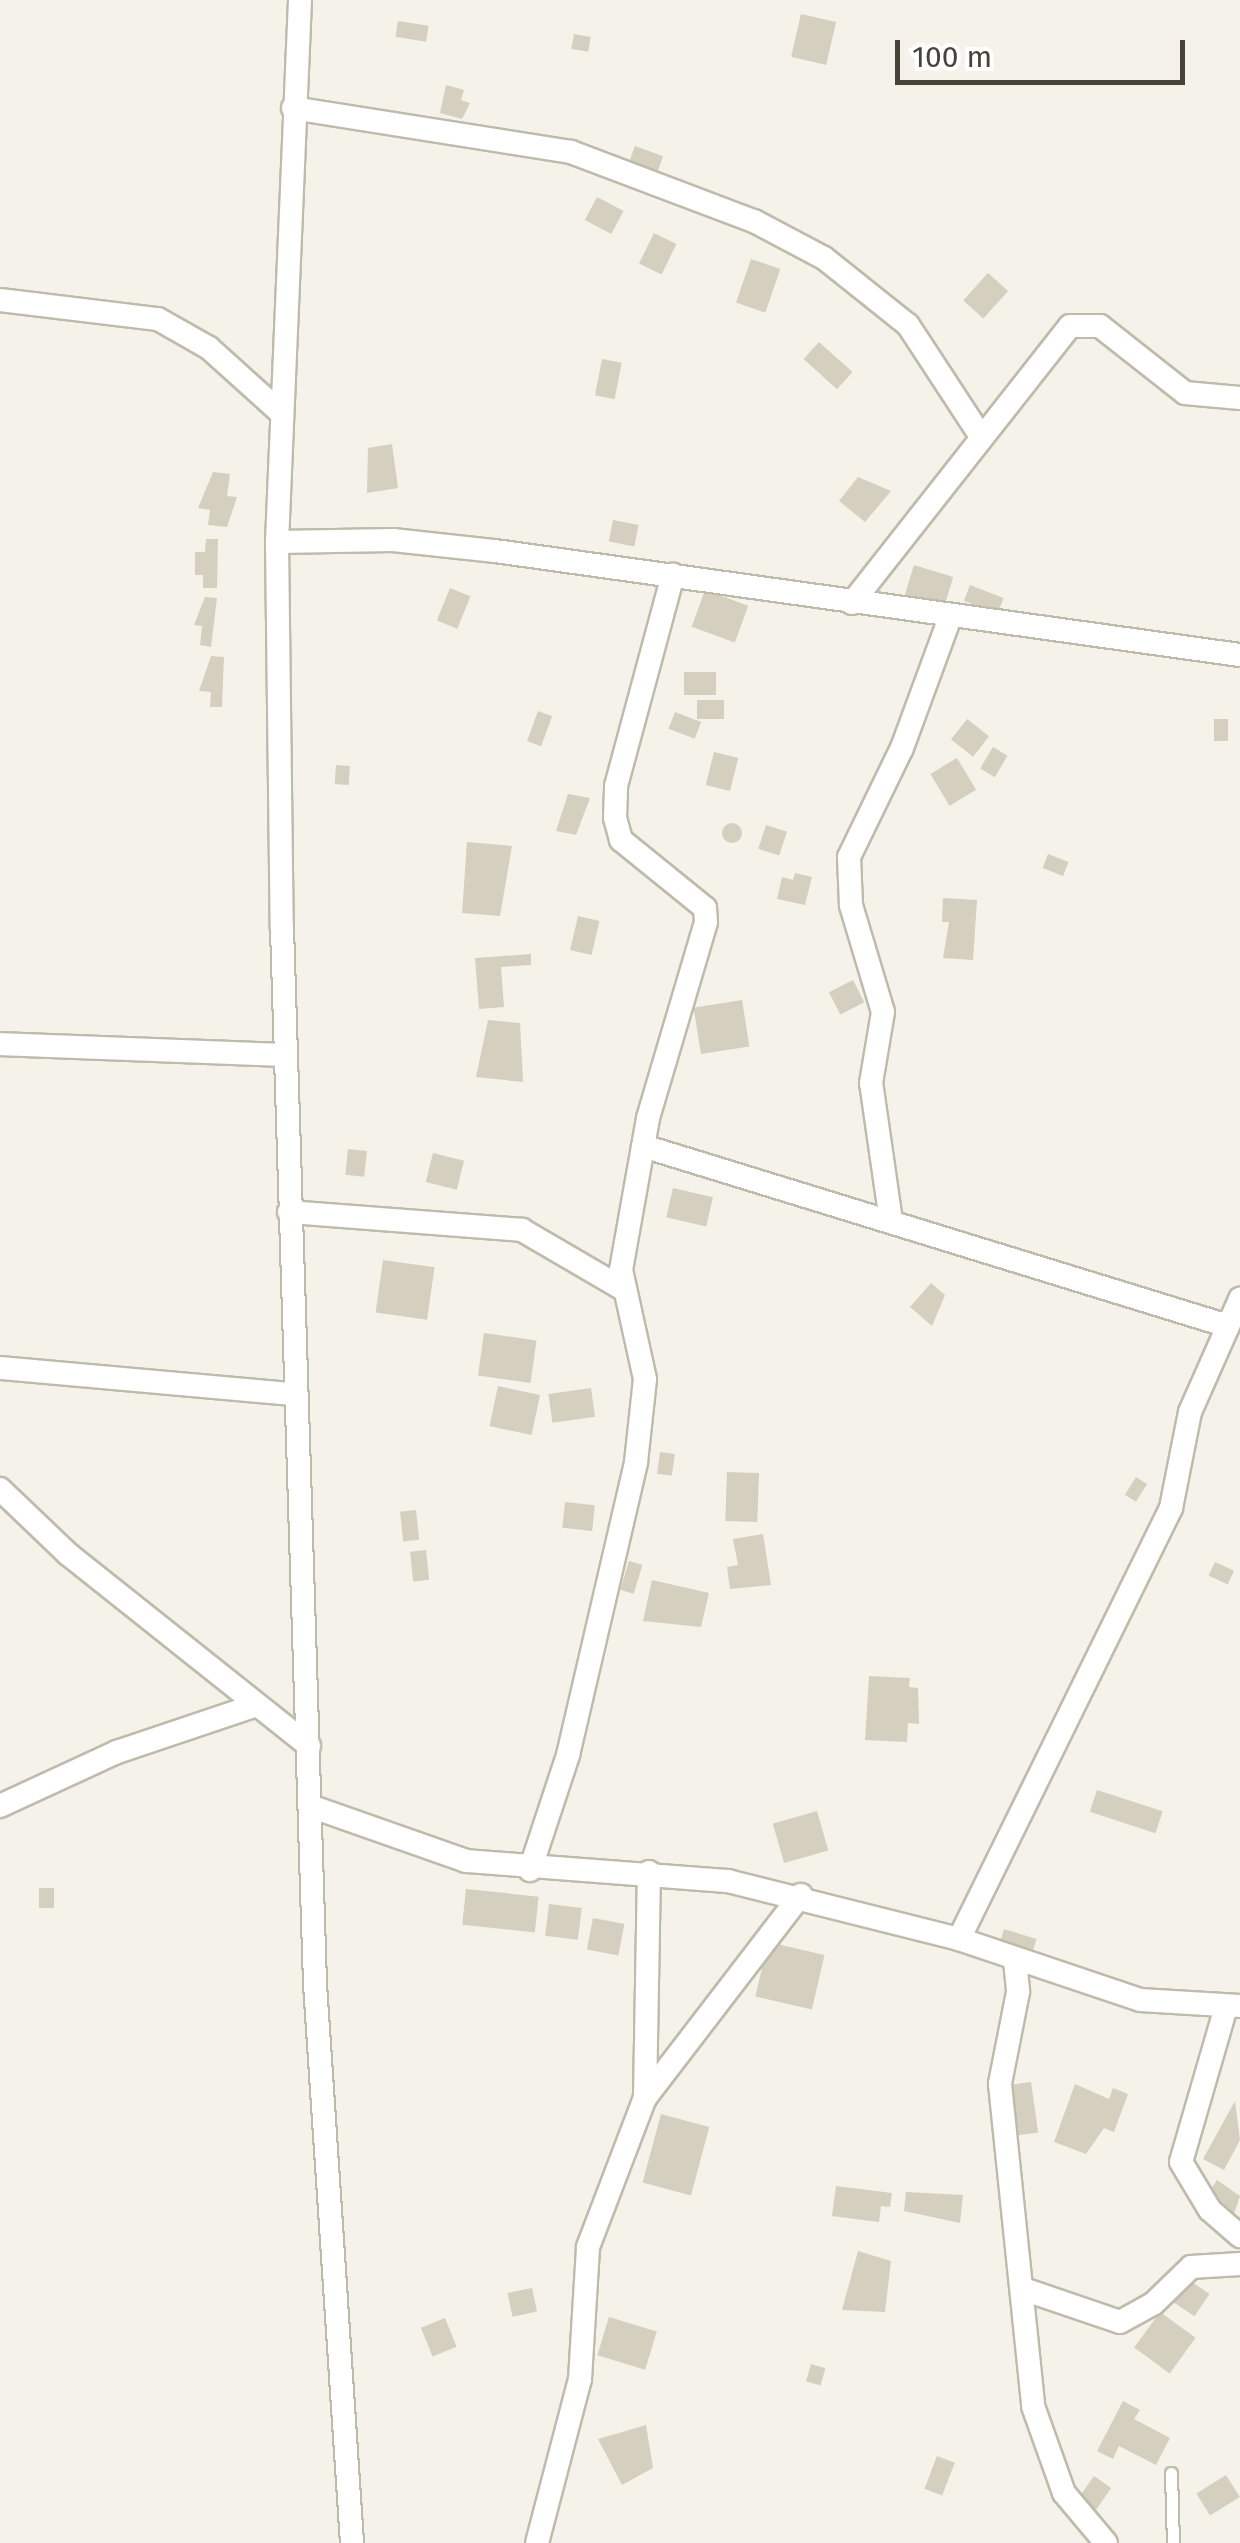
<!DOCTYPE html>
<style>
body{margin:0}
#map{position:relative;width:1240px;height:2543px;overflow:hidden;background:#f4f2e9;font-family:"Fira Sans",sans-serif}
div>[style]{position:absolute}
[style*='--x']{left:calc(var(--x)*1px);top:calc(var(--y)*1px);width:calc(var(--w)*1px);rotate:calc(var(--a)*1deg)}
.building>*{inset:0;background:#d5cfbf;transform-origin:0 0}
.round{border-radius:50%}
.roads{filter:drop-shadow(2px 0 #bfbbac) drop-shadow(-2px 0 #bfbbac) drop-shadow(0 2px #bfbbac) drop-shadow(0 -2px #bfbbac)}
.service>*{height:11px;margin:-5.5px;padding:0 5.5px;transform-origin:5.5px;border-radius:5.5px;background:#fff}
.minor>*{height:22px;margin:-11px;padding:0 11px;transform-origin:11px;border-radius:11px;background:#fff}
span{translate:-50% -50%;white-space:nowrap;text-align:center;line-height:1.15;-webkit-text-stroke:10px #fff;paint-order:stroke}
.scale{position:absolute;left:895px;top:40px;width:290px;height:45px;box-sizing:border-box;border:5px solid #474338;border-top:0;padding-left:12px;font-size:30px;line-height:35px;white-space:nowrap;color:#474338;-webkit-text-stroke:8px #fff;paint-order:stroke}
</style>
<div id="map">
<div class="building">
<i style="left:801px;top:14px;width:36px;height:44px;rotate:13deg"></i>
<i style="left:398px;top:21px;width:31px;height:16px;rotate:9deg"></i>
<i style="left:574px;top:34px;width:17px;height:15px;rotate:10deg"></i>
<i style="clip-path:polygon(446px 85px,464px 90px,461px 100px,470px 103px,462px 119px,440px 113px)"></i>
<i style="left:635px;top:146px;width:30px;height:21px;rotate:20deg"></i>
<i style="left:597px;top:197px;width:30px;height:26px;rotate:28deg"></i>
<i style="left:654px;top:233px;width:25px;height:34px;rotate:26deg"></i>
<i style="left:751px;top:259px;width:31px;height:46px;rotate:19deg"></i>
<i style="left:988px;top:273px;width:27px;height:37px;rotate:42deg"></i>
<i style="left:819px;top:342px;width:45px;height:23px;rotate:42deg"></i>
<i style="left:602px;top:359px;width:20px;height:37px;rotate:11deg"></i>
<i style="clip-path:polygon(392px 444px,398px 488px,367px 493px,368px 448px)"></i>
<i style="clip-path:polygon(213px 472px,230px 474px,227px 496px,237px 497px,227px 527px,208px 525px,210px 510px,198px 508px)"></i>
<i style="clip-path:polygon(858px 477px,891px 491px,865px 522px,839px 501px)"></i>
<i style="left:613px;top:520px;width:26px;height:22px;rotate:11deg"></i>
<i style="clip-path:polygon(206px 539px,218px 539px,217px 588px,203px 588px,203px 575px,195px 575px,195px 552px,205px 552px)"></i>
<i style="left:914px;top:565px;width:41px;height:34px;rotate:17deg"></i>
<i style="left:970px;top:585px;width:36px;height:17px;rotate:21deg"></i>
<i style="left:450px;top:588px;width:22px;height:35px;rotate:22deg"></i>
<i style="left:705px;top:590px;width:46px;height:39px;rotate:20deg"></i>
<i style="clip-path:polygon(205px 597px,217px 598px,211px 647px,200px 645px,202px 626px,194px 625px)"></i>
<i style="clip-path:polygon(211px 656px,224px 657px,222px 707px,210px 707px,211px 692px,199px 691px)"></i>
<i style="left:684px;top:672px;width:32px;height:23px"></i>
<i style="left:697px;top:700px;width:27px;height:19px"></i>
<i style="left:538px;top:711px;width:15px;height:32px;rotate:20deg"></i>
<i style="left:675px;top:712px;width:28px;height:18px;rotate:21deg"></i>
<i style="left:967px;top:719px;width:28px;height:26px;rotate:38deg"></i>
<i style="left:1214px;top:719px;width:14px;height:22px"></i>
<i style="left:993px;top:747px;width:17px;height:25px;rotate:31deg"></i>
<i style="left:714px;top:752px;width:25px;height:34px;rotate:14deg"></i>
<i style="left:957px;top:758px;width:37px;height:31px;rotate:59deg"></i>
<i style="left:336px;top:765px;width:14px;height:19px;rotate:4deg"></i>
<i style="clip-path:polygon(568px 794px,590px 798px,576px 835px,556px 831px)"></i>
<i class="round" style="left:722px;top:823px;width:20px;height:20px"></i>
<i style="left:766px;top:825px;width:22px;height:25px;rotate:18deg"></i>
<i style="clip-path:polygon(467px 842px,512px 846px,500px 916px,462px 913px)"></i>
<i style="left:1048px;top:854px;width:22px;height:15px;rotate:21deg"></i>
<i style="clip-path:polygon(795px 873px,812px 877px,805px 905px,777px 899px,782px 877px,793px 880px)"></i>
<i style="clip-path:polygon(943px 898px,977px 900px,973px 960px,943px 958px,949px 922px,942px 922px)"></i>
<i style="left:578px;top:916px;width:22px;height:35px;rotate:13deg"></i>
<i style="clip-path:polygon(531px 954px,531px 965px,501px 967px,504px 1007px,479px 1009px,475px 958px)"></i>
<i style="left:853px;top:980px;width:25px;height:27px;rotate:63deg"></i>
<i style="left:742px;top:1000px;width:47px;height:49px;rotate:81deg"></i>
<i style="clip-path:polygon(488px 1020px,520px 1023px,523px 1082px,476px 1077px)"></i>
<i style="left:348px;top:1149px;width:19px;height:26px;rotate:6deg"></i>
<i style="left:433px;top:1153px;width:32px;height:30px;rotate:14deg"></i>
<i style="left:673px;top:1188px;width:41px;height:30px;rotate:13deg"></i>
<i style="left:383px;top:1260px;width:52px;height:53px;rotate:8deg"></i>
<i style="clip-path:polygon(931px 1283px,945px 1295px,932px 1326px,910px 1307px)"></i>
<i style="left:484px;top:1333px;width:53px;height:43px;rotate:8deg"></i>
<i style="left:498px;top:1386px;width:43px;height:41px;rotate:12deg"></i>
<i style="left:591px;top:1388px;width:29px;height:43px;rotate:82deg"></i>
<i style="left:660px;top:1452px;width:15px;height:22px;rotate:8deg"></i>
<i style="left:727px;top:1472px;width:32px;height:49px;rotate:2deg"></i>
<i style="left:1136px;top:1477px;width:13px;height:21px;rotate:32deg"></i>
<i style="left:565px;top:1502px;width:30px;height:26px;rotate:6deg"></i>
<i style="left:416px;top:1510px;width:30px;height:16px;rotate:84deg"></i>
<i style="clip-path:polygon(763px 1534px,771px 1585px,730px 1589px,727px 1567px,738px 1565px,733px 1539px)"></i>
<i style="left:426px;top:1550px;width:30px;height:16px;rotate:84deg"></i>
<i style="left:629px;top:1561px;width:14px;height:30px;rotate:17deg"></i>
<i style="left:1215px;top:1562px;width:21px;height:15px;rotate:25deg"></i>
<i style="clip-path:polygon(652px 1580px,709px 1593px,701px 1627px,643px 1621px)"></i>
<i style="clip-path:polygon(869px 1676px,910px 1678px,909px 1687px,918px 1688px,919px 1724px,908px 1723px,907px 1742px,865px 1740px)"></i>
<i style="left:1097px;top:1790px;width:69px;height:23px;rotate:18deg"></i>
<i style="left:817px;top:1811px;width:41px;height:46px;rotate:74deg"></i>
<i style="left:39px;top:1888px;width:15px;height:20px"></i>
<i style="left:466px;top:1889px;width:73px;height:36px;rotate:6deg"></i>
<i style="left:549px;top:1904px;width:33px;height:32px;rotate:7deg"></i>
<i style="left:593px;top:1918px;width:32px;height:32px;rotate:11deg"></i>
<i style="left:1004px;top:1929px;width:34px;height:16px;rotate:17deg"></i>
<i style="left:768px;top:1942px;width:58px;height:56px;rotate:13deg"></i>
<i style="left:1031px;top:2082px;width:51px;height:20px;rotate:82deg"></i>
<i style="clip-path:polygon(1075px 2084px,1109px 2099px,1113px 2088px,1128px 2094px,1114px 2132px,1104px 2128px,1086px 2154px,1054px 2142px)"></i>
<i style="clip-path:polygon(1235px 2101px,1240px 2140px,1224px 2170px,1203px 2159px)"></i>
<i style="left:661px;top:2114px;width:50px;height:71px;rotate:15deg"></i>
<i style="clip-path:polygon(1217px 2180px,1240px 2196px,1234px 2214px,1207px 2195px)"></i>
<i style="clip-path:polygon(836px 2186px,892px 2193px,890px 2207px,881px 2206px,879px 2222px,832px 2216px)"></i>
<i style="clip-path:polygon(906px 2192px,963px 2195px,960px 2223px,904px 2211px)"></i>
<i style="clip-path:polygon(858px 2251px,891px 2261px,885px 2312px,842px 2310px)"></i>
<i style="left:1183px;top:2276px;width:32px;height:27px;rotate:34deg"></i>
<i style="left:532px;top:2288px;width:24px;height:25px;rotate:78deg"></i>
<i style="left:1160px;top:2312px;width:44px;height:44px;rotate:36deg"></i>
<i style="left:609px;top:2317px;width:50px;height:40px;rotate:17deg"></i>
<i style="left:445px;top:2318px;width:31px;height:26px;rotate:68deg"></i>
<i style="left:811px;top:2364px;width:15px;height:18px;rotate:16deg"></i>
<i style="clip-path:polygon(1123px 2401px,1140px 2410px,1134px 2419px,1170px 2438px,1156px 2465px,1119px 2446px,1113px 2459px,1097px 2451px)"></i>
<i style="clip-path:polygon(646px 2425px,653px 2468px,622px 2485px,598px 2439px)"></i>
<i style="left:937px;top:2456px;width:19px;height:35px;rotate:21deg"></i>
<i style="left:1226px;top:2475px;width:26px;height:35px;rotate:58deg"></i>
<i style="left:1094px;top:2476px;width:21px;height:30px;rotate:35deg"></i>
</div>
<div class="roads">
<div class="service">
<i style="--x:1171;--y:2473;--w:70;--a:88.4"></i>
</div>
<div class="minor">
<i style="--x:300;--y:0;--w:542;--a:92.43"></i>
<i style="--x:277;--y:542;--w:386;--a:89.3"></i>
<i style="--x:282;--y:928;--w:1057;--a:88.21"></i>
<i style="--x:315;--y:1984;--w:560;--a:86.21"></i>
<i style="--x:293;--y:108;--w:281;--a:9"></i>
<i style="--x:571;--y:152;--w:196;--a:20.7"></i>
<i style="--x:754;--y:221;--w:79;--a:27.9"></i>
<i style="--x:824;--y:258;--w:107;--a:38.6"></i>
<i style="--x:908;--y:325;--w:131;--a:56.8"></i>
<i style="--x:0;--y:300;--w:159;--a:6.9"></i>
<i style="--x:158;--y:319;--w:59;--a:29.6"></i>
<i style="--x:209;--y:348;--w:96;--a:42"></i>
<i style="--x:277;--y:542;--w:116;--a:-1"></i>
<i style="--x:393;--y:540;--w:103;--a:6.2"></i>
<i style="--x:495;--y:551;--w:752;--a:7.95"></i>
<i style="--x:852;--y:603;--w:352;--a:-51.8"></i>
<i style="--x:1070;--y:326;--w:30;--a:0"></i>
<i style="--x:1100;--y:326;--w:108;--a:38.2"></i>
<i style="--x:1185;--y:393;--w:55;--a:5.2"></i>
<i style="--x:0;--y:1044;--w:286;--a:2.2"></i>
<i style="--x:643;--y:1146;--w:612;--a:17.1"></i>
<i style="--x:289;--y:1212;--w:234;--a:4.4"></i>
<i style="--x:522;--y:1230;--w:117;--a:30.3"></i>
<i style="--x:891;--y:1221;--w:139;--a:-98.2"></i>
<i style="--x:871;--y:1083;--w:72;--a:-80.4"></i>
<i style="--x:883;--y:1012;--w:112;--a:-106.7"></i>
<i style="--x:851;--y:905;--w:48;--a:-92.4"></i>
<i style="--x:849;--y:857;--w:121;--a:-64.1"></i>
<i style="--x:902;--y:748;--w:136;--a:-69.8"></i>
<i style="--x:0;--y:1368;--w:294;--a:5.1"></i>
<i style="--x:0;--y:1489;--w:94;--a:43.7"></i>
<i style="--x:68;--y:1554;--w:308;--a:38.5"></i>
<i style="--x:0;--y:1806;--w:129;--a:-24.8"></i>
<i style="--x:117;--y:1752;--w:145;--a:-18.6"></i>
<i style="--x:310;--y:1806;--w:165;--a:19.4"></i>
<i style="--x:466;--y:1861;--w:263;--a:4.4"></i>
<i style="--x:728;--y:1881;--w:238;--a:14.1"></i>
<i style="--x:959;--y:1939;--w:191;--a:18.6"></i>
<i style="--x:1140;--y:2000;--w:100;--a:3.4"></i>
<i style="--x:530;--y:1870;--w:121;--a:-71.7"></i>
<i style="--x:568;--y:1755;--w:301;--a:-76.9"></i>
<i style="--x:636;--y:1462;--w:83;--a:-83.8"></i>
<i style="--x:645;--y:1379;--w:112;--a:-102.4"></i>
<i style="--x:621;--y:1270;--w:154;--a:-79.9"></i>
<i style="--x:648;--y:1118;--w:204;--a:-73.5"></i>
<i style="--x:706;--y:922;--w:14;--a:-94"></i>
<i style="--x:705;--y:908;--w:108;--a:-141"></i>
<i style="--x:621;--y:840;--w:23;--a:-105"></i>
<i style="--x:615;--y:818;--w:32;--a:-88"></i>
<i style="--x:616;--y:786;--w:219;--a:-74.9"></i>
<i style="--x:959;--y:1939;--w:480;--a:-63.8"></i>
<i style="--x:1171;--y:1508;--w:98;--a:-78.8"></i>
<i style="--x:1190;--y:1412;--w:124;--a:-66.1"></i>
<i style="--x:1015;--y:1961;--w:31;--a:84"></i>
<i style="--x:1018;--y:1992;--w:94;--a:101.1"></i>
<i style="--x:1000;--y:2084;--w:324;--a:84.1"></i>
<i style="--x:1033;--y:2406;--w:92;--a:70.4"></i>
<i style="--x:1064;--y:2493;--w:65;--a:50"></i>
<i style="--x:1226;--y:2007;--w:161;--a:106.2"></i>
<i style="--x:1181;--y:2162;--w:56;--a:58.9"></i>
<i style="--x:1210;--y:2210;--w:40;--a:41"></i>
<i style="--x:645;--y:2098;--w:256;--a:-52.5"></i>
<i style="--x:1026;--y:2290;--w:99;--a:18.8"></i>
<i style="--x:1120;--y:2322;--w:38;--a:-29"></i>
<i style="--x:1153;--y:2304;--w:53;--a:-44.2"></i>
<i style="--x:1191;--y:2267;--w:49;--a:-3.5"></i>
<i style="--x:537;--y:2543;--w:170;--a:-75.3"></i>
<i style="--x:580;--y:2379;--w:132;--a:-86.5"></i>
<i style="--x:588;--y:2247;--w:160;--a:-69.1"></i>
<i style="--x:645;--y:2098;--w:226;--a:-89"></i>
</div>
</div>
<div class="scale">100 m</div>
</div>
